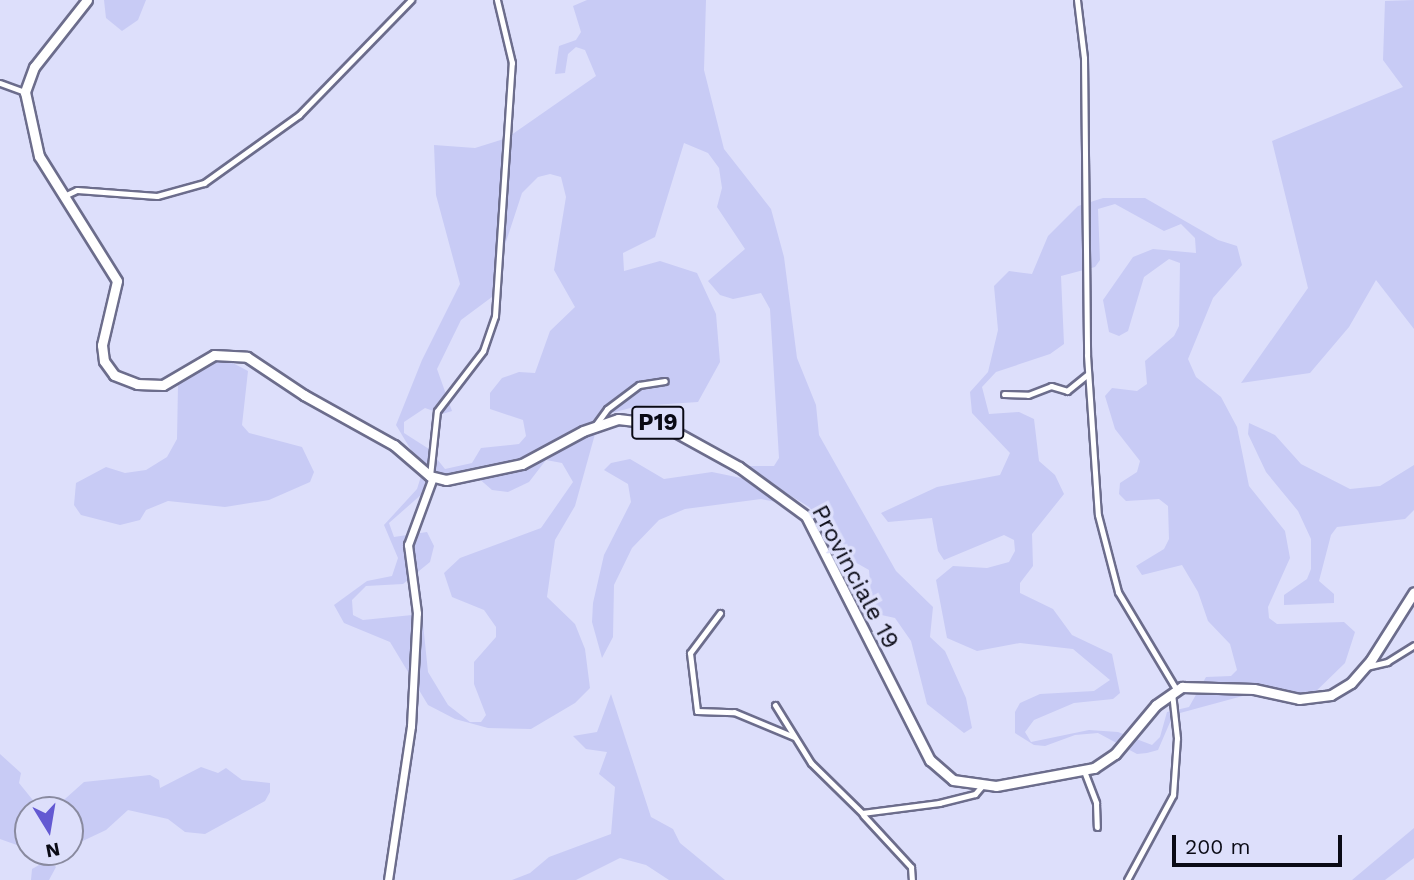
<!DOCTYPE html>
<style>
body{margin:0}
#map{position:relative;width:1414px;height:880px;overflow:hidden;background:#dddffb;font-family:"Work Sans",sans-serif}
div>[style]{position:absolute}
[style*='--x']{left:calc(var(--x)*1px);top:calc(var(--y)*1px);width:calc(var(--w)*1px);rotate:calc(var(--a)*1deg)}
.green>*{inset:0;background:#c8cbf5}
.roads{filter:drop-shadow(2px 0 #6c6d8c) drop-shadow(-2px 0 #6c6d8c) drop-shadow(0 2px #6c6d8c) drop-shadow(0 -2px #6c6d8c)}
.minor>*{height:5px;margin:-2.5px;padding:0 2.5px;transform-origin:2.5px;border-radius:2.5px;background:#fff}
.tertiary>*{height:7px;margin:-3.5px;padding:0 3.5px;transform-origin:3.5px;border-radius:3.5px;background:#fff}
.primary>*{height:9px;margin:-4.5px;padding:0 4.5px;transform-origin:4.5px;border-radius:4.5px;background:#fff}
span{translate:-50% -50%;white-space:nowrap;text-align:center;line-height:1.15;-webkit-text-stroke:7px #dddffb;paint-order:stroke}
.shield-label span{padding:2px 5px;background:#dddffb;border:2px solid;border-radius:5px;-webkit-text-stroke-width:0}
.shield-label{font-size:23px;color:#0a0a15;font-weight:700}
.street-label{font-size:24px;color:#0a0a15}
.north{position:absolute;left:14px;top:796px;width:70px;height:70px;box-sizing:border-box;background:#dddffb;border:2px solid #898a9f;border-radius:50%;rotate:169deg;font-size:19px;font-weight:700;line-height:28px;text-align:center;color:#0a0a15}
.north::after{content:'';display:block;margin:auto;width:24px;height:32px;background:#6359d2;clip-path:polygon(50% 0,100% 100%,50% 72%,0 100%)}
.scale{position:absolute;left:1172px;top:835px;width:170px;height:32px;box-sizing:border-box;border:4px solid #0a0a15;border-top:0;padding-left:9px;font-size:21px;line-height:24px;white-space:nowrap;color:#0a0a15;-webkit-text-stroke:5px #dddffb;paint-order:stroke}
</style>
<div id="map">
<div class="green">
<i style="clip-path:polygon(104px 0,146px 0,138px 20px,122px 31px,106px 18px)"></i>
<i style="clip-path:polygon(evenodd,587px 0,706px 0,704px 70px,724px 149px,771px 209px,784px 257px,797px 358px,816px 405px,819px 435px,896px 571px,933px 607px,930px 637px,945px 651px,966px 698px,972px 728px,964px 733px,927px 704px,911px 641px,895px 618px,877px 614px,872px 606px,869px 570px,837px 552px,827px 527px,809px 507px,742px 466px,774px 466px,779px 458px,770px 309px,761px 293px,733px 299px,720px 295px,708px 281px,745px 249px,717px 207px,722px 188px,719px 168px,708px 153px,684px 143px,655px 237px,623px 253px,624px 271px,660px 261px,697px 273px,716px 314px,720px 362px,698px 402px,638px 406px,600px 416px,575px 506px,555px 540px,547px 597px,575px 624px,585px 649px,590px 688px,575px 703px,531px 729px,488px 728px,455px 719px,428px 705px,390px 642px,344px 623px,334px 605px,367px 581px,392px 576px,398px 558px,384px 525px,417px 489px,423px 470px,396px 425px,422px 360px,460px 284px,436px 195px,434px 145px,475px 148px,507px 138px,596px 76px,585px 50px,576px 47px,568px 54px,565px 73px,555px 74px,559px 46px,576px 40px,581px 32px,573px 6px,587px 0,550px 174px,561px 177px,566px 197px,554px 270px,575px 307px,550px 331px,535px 373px,519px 372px,502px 378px,490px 393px,490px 409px,523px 420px,526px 436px,519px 444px,481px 448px,472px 463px,445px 469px,429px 449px,404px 433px,404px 422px,425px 408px,442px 414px,452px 411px,437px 369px,461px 320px,496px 294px,501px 257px,522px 193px,538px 177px,550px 174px,587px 0,546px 460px,562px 463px,573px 482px,541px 528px,460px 558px,444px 573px,452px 597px,484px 610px,496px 627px,496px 637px,474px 662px,474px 684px,486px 715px,481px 722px,470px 722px,448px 705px,428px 672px,422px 614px,363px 620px,353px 615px,352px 600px,366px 586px,403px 584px,430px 562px,434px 546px,427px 532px,394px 537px,389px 523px,431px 486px,476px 476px,492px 490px,508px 492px,529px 482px,546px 460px)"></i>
<i style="clip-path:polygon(1414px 0,1414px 329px,1376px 280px,1349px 327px,1310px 373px,1241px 383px,1308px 288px,1272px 141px,1403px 87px,1383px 60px,1385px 1px)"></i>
<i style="clip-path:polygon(evenodd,1103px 198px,1145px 198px,1218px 240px,1237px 246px,1242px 265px,1213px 298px,1188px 359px,1196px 377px,1221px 397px,1237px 427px,1249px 486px,1285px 531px,1290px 558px,1268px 607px,1269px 618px,1277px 624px,1344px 622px,1355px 632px,1345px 663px,1308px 699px,1261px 691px,1180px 713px,1171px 720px,1158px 750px,1147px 753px,1137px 754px,1098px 733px,1075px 735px,1045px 746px,1034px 745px,1015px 733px,1015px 712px,1020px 703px,1040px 694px,1094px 691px,1110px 680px,1073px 649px,1020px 643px,977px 651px,947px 638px,936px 580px,953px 566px,987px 568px,1009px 562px,1015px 551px,1014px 540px,1004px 535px,944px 560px,938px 551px,932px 518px,888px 522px,881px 513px,937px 487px,1000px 475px,1010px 453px,972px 413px,970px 392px,988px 372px,998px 330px,994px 286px,1009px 271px,1032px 274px,1048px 236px,1078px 206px,1103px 198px,1115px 204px,1164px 231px,1181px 224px,1195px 238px,1196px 253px,1153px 249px,1133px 257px,1103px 300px,1109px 332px,1119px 336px,1128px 331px,1144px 277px,1169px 259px,1180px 263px,1179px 326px,1174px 336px,1145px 361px,1147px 384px,1137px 391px,1112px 388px,1105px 396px,1115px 429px,1140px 461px,1137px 472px,1120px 483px,1119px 494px,1126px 501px,1159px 499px,1168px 506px,1169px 539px,1164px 549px,1136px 566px,1142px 575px,1182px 565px,1198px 592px,1208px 621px,1230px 644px,1237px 670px,1231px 676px,1206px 677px,1189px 707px,1167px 712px,1160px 737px,1152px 745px,1118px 732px,1089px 730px,1031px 742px,1025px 732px,1034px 720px,1074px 703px,1113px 699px,1120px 693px,1112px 654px,1072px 635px,1053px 609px,1020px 593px,1020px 583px,1033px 566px,1032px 534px,1064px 494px,1055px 475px,1039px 461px,1034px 419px,1019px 412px,989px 414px,982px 387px,996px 372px,1050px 354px,1064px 344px,1061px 276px,1095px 267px,1100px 260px,1098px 209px,1115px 204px)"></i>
<i style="clip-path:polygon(229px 361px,248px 371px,242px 425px,249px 433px,302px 447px,314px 472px,310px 482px,269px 500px,225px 507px,168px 501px,146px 510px,140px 520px,120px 525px,81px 515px,74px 505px,76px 483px,106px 467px,125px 473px,146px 470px,167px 457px,177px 439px,178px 385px,202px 362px)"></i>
<i style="clip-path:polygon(1249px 423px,1275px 435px,1301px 464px,1350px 489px,1380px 486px,1414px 465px,1414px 510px,1405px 519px,1337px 527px,1331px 535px,1319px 581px,1334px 594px,1334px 603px,1284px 605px,1284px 595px,1307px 579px,1311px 569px,1311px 539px,1298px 511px,1266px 472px,1248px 434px)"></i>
<i style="clip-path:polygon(630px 459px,664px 479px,712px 472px,765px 483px,781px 503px,761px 499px,685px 509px,659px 520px,632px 548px,614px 585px,613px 637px,602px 658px,592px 622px,593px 603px,604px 555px,631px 502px,628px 484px,604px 470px,611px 463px)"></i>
<i style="clip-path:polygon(611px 694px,651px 817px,673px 829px,680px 843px,725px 880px,669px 880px,646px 865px,620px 858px,576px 880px,512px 880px,530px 873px,549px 857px,611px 834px,615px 787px,599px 774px,607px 752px,586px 749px,573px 736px,597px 732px)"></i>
<i style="clip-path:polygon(0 754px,21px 773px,19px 783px,36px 804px,56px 807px,84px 782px,150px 775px,159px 780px,160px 788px,201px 767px,218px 773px,226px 768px,242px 780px,270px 783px,270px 792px,265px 801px,205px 834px,185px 832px,168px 819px,128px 810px,106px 830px,70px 847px,70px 810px,28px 810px,28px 849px,0 839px)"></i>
<i style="clip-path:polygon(1414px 828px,1414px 858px,1385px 880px,1352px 880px)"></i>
<i style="clip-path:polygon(48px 860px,56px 867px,49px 880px,31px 880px,32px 869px)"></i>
</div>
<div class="roads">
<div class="minor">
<i style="--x:1077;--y:0;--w:58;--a:83.1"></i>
<i style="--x:1084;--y:58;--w:297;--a:89.4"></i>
<i style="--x:1087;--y:355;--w:160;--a:86.1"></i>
<i style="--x:1098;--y:515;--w:80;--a:75.4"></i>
<i style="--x:1118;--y:592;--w:113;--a:59.1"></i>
<i style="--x:0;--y:83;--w:27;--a:20"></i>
<i style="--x:64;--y:196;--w:14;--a:-25"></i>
<i style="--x:77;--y:190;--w:80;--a:4.3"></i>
<i style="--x:157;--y:196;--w:49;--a:-15.5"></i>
<i style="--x:204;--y:183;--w:117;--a:-35.6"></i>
<i style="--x:299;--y:115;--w:161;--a:-45.8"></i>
<i style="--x:1004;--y:394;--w:24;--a:2"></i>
<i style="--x:1028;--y:395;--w:25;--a:-21"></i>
<i style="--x:1051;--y:386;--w:17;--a:17"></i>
<i style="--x:1067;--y:391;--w:27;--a:-39"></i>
<i style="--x:594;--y:427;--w:22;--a:-54"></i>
<i style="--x:607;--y:409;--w:40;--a:-37"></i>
<i style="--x:639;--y:385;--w:26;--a:-9"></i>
<i style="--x:430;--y:476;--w:65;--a:-83.9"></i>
<i style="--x:437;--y:411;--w:76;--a:-52.5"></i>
<i style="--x:483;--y:351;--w:37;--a:-71"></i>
<i style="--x:495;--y:316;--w:254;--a:-86.2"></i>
<i style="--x:512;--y:63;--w:65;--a:-103.4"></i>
<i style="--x:720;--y:613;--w:50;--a:126.9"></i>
<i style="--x:690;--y:653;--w:58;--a:83.1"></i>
<i style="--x:697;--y:711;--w:37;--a:2"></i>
<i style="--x:734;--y:712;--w:65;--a:22.6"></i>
<i style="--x:1366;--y:667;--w:22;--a:-13"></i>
<i style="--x:1387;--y:662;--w:32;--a:-32"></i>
<i style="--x:775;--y:705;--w:68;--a:58.2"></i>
<i style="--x:811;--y:763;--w:71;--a:44.4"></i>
<i style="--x:862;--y:813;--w:78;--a:-7.4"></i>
<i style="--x:939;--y:803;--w:37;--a:-14"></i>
<i style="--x:975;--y:794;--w:11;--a:-49"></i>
<i style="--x:1084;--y:771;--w:34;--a:69"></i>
<i style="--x:1096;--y:803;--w:24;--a:88"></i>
<i style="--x:863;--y:815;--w:71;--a:47.3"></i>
<i style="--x:911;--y:867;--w:13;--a:86"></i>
<i style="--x:1127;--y:880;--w:97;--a:-61.6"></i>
<i style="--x:1173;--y:795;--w:57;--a:-86"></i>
<i style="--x:1177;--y:738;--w:45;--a:-96.3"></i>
</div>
<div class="tertiary">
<i style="--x:388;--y:880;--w:156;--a:-81.5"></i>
<i style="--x:411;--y:726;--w:113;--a:-87"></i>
<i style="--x:417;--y:613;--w:69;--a:-97.5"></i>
<i style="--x:408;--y:545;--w:72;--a:-69.8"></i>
</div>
<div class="primary">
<i style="--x:87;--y:0;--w:85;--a:128.3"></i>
<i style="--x:34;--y:67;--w:27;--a:110"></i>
<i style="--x:25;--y:92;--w:66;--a:77.7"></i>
<i style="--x:39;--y:156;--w:147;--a:58"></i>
<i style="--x:117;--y:281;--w:66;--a:103.2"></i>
<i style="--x:102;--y:345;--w:16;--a:83"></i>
<i style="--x:104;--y:361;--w:17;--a:54"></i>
<i style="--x:114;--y:375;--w:25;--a:21"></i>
<i style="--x:137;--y:384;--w:26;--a:2"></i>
<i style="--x:163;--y:385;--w:59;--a:-30.5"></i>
<i style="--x:214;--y:355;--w:33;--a:3"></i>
<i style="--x:247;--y:357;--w:69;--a:33.7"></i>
<i style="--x:304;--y:395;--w:103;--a:29.1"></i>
<i style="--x:394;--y:445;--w:48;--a:40.7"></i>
<i style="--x:430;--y:476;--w:16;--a:14"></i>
<i style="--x:446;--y:480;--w:78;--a:-11.9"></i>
<i style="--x:522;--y:464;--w:69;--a:-28.4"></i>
<i style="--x:583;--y:431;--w:37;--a:-19"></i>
<i style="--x:618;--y:419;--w:43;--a:6.6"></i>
<i style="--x:661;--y:424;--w:89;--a:28.9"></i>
<i style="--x:739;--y:467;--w:83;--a:36.2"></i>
<i style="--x:806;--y:516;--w:274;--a:63.1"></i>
<i style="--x:930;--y:760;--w:30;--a:41"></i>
<i style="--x:953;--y:780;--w:43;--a:7.9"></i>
<i style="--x:996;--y:786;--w:100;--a:-10.4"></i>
<i style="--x:1094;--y:768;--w:25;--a:-34"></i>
<i style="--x:1115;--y:754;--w:64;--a:-50.1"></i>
<i style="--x:1156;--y:705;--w:32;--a:-35"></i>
<i style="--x:1182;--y:687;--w:72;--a:1.6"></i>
<i style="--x:1254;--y:689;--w:46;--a:12.5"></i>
<i style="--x:1299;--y:699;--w:32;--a:-7"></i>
<i style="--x:1331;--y:695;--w:23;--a:-31"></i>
<i style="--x:1351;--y:683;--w:30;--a:-49"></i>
<i style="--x:1371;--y:660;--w:80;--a:-57.7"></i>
</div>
</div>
<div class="shield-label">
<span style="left:658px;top:423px">P19</span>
</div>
<div class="street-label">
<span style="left:855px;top:577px;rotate:62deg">Provinciale 19</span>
</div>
<div class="north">N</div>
<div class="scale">200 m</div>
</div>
